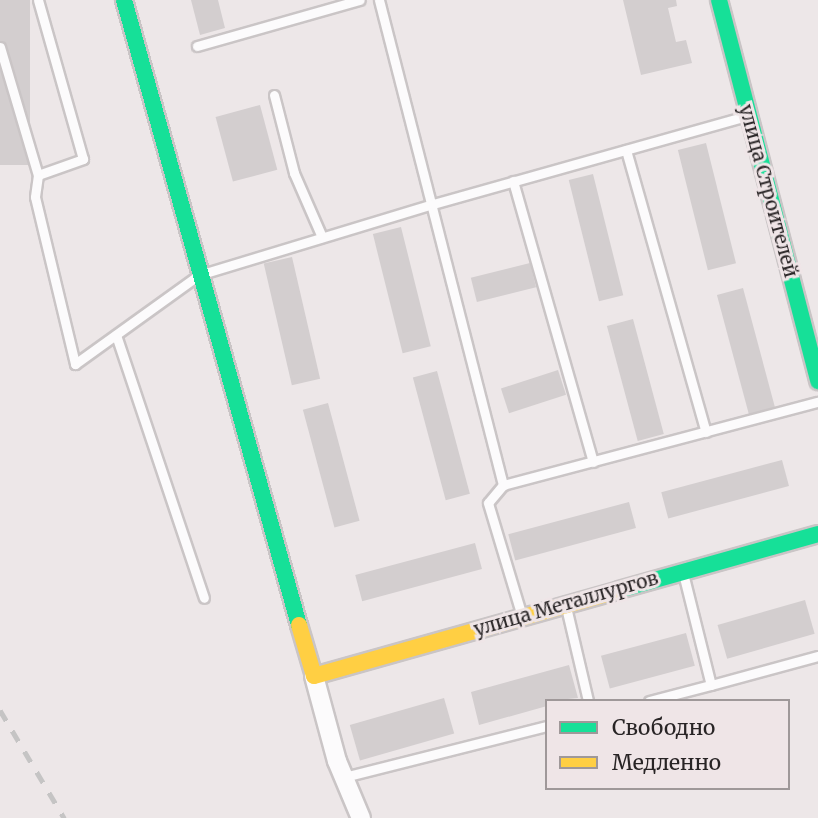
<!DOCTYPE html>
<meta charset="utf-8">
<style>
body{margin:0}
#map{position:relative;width:818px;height:818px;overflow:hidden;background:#ede7e8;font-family:Merriweather,serif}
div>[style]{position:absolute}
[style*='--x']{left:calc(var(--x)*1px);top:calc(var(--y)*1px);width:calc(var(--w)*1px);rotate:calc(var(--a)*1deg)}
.building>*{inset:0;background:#d3cecf;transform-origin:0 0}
.roads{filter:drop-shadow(2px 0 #cac5c6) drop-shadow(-2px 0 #cac5c6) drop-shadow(0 2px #cac5c6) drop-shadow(0 -2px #cac5c6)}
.lane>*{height:9px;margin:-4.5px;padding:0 4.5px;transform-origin:4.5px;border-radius:4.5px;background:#fcfbfc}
.street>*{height:18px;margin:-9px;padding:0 9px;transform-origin:9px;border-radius:9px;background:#fcfbfc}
.fast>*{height:16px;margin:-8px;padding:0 8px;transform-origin:8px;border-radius:8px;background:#16e098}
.slow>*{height:16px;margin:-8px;padding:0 8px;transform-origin:8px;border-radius:8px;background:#ffcf43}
.rail>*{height:5px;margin-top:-2.5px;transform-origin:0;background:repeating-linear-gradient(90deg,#c5c4c4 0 12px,transparent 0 24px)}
span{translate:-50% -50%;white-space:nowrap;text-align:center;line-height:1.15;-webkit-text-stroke:6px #efe5e7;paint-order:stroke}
.street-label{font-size:19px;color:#282425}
.legend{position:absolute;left:545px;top:699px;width:245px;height:91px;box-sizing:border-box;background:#efe5e7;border:2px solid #9f9899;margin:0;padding:9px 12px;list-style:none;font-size:21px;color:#282425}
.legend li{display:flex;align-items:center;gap:14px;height:35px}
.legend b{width:35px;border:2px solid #9f9899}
</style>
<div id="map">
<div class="building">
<i style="left:0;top:0;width:30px;height:165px"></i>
<i style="clip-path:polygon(191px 0,218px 0,225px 28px,200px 35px)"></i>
<i style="clip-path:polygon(623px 0,676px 0,677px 6px,668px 8px,676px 42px,686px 40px,692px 63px,641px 75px)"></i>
<i style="left:260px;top:105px;width:67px;height:46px;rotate:75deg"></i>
<i style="left:706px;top:143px;width:124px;height:29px;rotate:76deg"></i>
<i style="left:593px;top:174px;width:125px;height:25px;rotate:76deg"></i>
<i style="left:401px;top:227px;width:123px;height:29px;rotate:76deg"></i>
<i style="left:292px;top:257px;width:125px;height:29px;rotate:77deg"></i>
<i style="left:530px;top:263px;width:25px;height:61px;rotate:76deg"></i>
<i style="left:743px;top:288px;width:125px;height:27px;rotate:75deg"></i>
<i style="left:633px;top:319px;width:119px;height:27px;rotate:75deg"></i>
<i style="left:558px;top:370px;width:26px;height:60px;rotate:72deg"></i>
<i style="left:437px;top:371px;width:127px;height:25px;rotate:75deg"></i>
<i style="left:328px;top:403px;width:122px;height:26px;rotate:75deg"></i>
<i style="left:782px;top:460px;width:27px;height:125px;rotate:75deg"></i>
<i style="left:629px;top:502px;width:27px;height:125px;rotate:75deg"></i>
<i style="left:475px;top:543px;width:27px;height:124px;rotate:75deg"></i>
<i style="left:805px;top:600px;width:35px;height:91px;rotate:74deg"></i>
<i style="left:686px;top:633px;width:34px;height:88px;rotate:75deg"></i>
<i style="clip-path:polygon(569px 665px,578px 698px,547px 701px,547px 706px,479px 725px,471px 692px)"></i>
<i style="left:444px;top:698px;width:37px;height:98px;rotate:74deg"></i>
</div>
<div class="roads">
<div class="lane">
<i style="--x:379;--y:0;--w:501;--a:75.66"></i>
<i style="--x:503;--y:485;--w:326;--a:-14.8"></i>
<i style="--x:197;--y:46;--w:169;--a:-15.8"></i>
<i style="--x:0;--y:47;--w:134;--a:73.5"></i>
<i style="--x:38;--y:175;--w:48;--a:-19.6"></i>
<i style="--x:83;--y:159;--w:165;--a:-105.8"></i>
<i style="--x:274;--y:95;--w:81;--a:75.6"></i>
<i style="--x:294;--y:173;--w:70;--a:66.4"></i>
<i style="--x:626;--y:150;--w:293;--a:74.2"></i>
<i style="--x:38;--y:175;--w:22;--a:98"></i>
<i style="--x:35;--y:197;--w:172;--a:76.5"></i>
<i style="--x:75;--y:364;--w:153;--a:-35.7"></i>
<i style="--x:199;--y:275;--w:245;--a:-16.9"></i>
<i style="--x:433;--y:204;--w:326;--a:-15.7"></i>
<i style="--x:513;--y:181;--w:292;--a:74.1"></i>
<i style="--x:116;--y:335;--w:277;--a:71.5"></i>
<i style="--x:503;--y:485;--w:23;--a:130"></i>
<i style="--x:488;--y:503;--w:118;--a:73.3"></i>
<i style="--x:683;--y:573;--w:115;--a:76"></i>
<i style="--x:711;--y:685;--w:111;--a:-15.2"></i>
<i style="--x:566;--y:607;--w:97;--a:76.8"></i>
<i style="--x:649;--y:701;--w:64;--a:-14.5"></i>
<i style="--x:344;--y:777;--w:209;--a:-14.1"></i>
</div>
<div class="street">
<i style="--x:314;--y:676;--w:88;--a:74.9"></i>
<i style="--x:337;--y:761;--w:62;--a:67.2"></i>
</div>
<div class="fast">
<i style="--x:124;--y:0;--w:649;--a:74.36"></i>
<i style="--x:719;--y:0;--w:394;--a:75.4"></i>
<i style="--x:619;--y:590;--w:207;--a:-15.7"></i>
</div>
<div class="slow">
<i style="--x:299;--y:625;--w:53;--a:73.6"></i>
<i style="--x:314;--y:676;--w:317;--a:-15.7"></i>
</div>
</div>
<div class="rail">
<i style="--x:0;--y:710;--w:126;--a:59.3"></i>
</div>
<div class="street-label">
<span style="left:768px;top:191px;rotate:75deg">улица Строителей</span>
<span style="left:566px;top:604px;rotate:-16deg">улица Металлургов</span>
</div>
<ul class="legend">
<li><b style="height:9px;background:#16e098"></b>Свободно</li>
<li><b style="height:9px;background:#ffcf43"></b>Медленно</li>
</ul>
</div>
